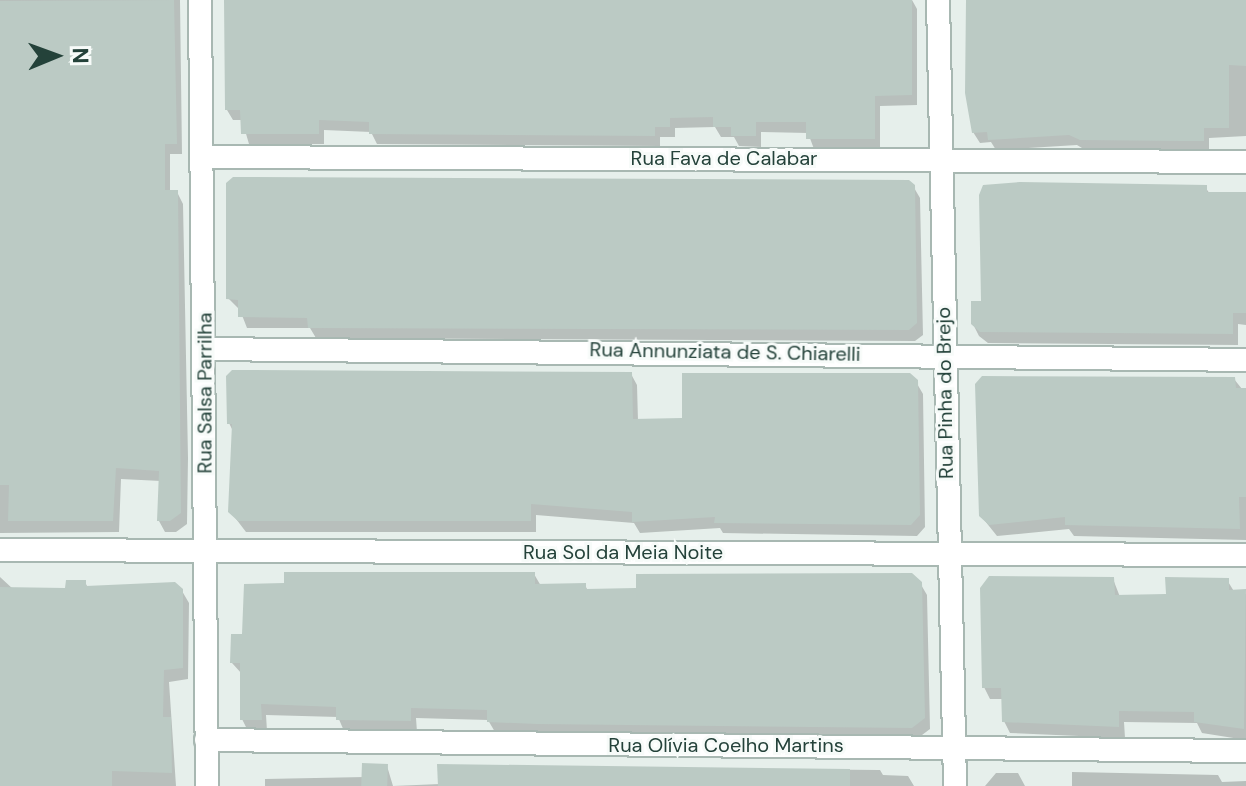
<!DOCTYPE html>
<meta charset="utf-8">
<style>
body{margin:0}
#map{position:relative;width:1246px;height:786px;overflow:hidden;background:#e6efeb;font-family:"DM Sans",sans-serif}
div>[style]{position:absolute}
[style*='--x']{left:calc(var(--x)*1px);top:calc(var(--y)*1px);width:calc(var(--w)*1px);rotate:calc(var(--a)*1deg)}
.shadow>*{inset:0;background:#0003}
.building>*{inset:0;background:#bbcac4;transform-origin:0 0}
.roads{filter:drop-shadow(2px 0 #a8b8b2) drop-shadow(-2px 0 #a8b8b2) drop-shadow(0 2px #a8b8b2) drop-shadow(0 -2px #a8b8b2)}
.street>*{height:22px;margin:-11px;padding:0 11px;transform-origin:11px;border-radius:11px;background:#fff}
span{translate:-50% -50%;white-space:nowrap;text-align:center;line-height:1.15;-webkit-text-stroke:6px #f7fbf9;paint-order:stroke}
.street-label{font-size:20px;color:#24423a}
.north{position:absolute;left:16px;top:16px;width:80px;height:80px;-webkit-text-stroke:6px #f7fbf9;paint-order:stroke;rotate:89deg;font-size:22px;font-weight:700;line-height:32px;text-align:center;color:#24423a}
.north::after{content:'';display:block;margin:auto;width:28px;height:36px;background:#24423a;clip-path:polygon(50% 0,100% 100%,50% 72%,0 100%)}
</style>
<div id="map">
<div class="shadow">
<i style="clip-path:polygon(0 0,180px 0,182px 154px,170px 154px,170px 192px,177px 192px,183px 204px,188px 458px,187px 524px,176px 532px,165px 532px,159px 521px,161px 481px,121px 479px,119px 532px,0 533px)"></i>
<i style="clip-path:polygon(227px 0,912px 0,917px 9px,917px 105px,880px 106px,880px 149px,814px 149px,808px 133px,761px 132px,761px 147px,739px 146px,734px 137px,721px 137px,715px 127px,675px 128px,675px 137px,660px 137px,660px 146px,377px 144px,371px 132px,324px 130px,324px 144px,249px 144px,242px 120px,233px 120px,227px 110px)"></i>
<i style="clip-path:polygon(968px 0,1246px 0,1246px 136px,1209px 138px,1209px 151px,1087px 151px,1077px 145px,996px 150px,991px 142px,980px 143px,973px 132px)"></i>
<i style="clip-path:polygon(913px 186px,920px 198px,923px 335px,915px 341px,316px 338px,310px 328px,247px 328px,240px 310px,228px 298px)"></i>
<i style="clip-path:polygon(1205px 187px,1210px 194px,1246px 194px,1246px 325px,1238px 324px,1238px 345px,988px 343px,979px 336px,973px 324px,983px 303px)"></i>
<i style="clip-path:polygon(631px 374px,637px 385px,638px 421px,684px 420px,916px 382px,923px 394px,925px 527px,917px 536px,723px 533px,720px 528px,640px 533px,634px 523px,536px 515px,536px 532px,246px 532px,230px 511px,234px 433px,229px 423px)"></i>
<i style="clip-path:polygon(1234px 379px,1246px 394px,1246px 540px,1074px 536px,1069px 529px,997px 536px,981px 516px)"></i>
<i style="clip-path:polygon(534px 574px,541px 586px,585px 585px,588px 591px,920px 583px,927px 595px,930px 729px,918px 738px,495px 732px,488px 720px,416px 718px,417px 732px,344px 731px,338px 717px,266px 715px,267px 731px,248px 731px,242px 719px,242px 674px,232px 663px,244px 636px)"></i>
<i style="clip-path:polygon(0 577px,13px 589px,67px 591px,85px 582px,88px 588px,182px 591px,189px 603px,188px 679px,169px 682px,176px 786px,0 786px)"></i>
<i style="clip-path:polygon(1113px 579px,1120px 597px,1168px 596px,1227px 580px,1235px 593px,1246px 594px,1246px 740px,1202px 733px,1197px 723px,1124px 722px,1125px 738px,1010px 733px,1004px 721px,1004px 699px,990px 699px,984px 687px)"></i>
<i style="clip-path:polygon(387px 766px,393px 786px,440px 784px,439px 766px,880px 770px,883px 775px,908px 776px,914px 786px,265px 786px,265px 779px,365px 777px)"></i>
<i style="clip-path:polygon(1072px 772px,1218px 775px,1222px 782px,1246px 781px,1246px 786px,985px 786px,996px 773px,1018px 773px,1025px 786px,1072px 786px)"></i>
</div>
<div class="building">
<i style="clip-path:polygon(174px 0,177px 144px,165px 144px,165px 190px,178px 190px,181px 513px,170px 521px,157px 521px,159px 471px,116px 468px,113px 521px,8px 521px,9px 485px,0 485px,0 1px)"></i>
<i style="clip-path:polygon(224px 0,912px 0,912px 95px,875px 96px,875px 139px,806px 139px,806px 122px,756px 122px,756px 136px,731px 136px,731px 127px,713px 127px,713px 117px,670px 118px,670px 127px,655px 127px,655px 136px,369px 134px,369px 122px,319px 120px,319px 134px,241px 134px,240px 110px,225px 110px)"></i>
<i style="clip-path:polygon(966px 0,1246px 0,1246px 66px,1229px 65px,1229px 128px,1204px 128px,1204px 141px,1181px 141px,1080px 140px,1069px 135px,988px 140px,987px 132px,972px 133px,965px 93px)"></i>
<i style="clip-path:polygon(233px 177px,909px 180px,915px 185px,917px 323px,909px 330px,308px 328px,307px 318px,238px 317px,238px 300px,226px 299px,226px 183px)"></i>
<i style="clip-path:polygon(1020px 182px,1207px 185px,1207px 192px,1246px 192px,1246px 313px,1233px 313px,1233px 334px,980px 332px,971px 324px,971px 301px,981px 301px,979px 195px,983px 185px)"></i>
<i style="clip-path:polygon(232px 370px,632px 372px,633px 419px,682px 418px,682px 373px,910px 373px,918px 380px,920px 515px,911px 525px,714px 523px,715px 517px,632px 522px,632px 512px,531px 504px,531px 521px,238px 521px,228px 512px,232px 424px,227px 424px,226px 376px)"></i>
<i style="clip-path:polygon(982px 376px,1235px 377px,1236px 388px,1246px 388px,1246px 497px,1239px 497px,1240px 529px,1065px 525px,1065px 517px,989px 525px,979px 516px,975px 384px)"></i>
<i style="clip-path:polygon(284px 572px,535px 572px,535px 584px,586px 583px,586px 589px,636px 588px,636px 574px,912px 573px,922px 582px,925px 718px,912px 728px,537px 724px,487px 722px,487px 710px,411px 708px,411px 721px,336px 720px,336px 707px,261px 704px,262px 720px,240px 720px,240px 663px,230px 663px,231px 634px,242px 634px,244px 584px,284px 583px)"></i>
<i style="clip-path:polygon(989px 576px,1114px 577px,1115px 595px,1166px 594px,1165px 577px,1229px 578px,1229px 590px,1246px 589px,1244px 729px,1194px 722px,1194px 712px,1119px 711px,1119px 727px,1002px 722px,1001px 688px,982px 688px,980px 588px)"></i>
<i style="clip-path:polygon(66px 580px,86px 580px,86px 586px,175px 582px,183px 589px,183px 668px,164px 670px,163px 717px,171px 717px,172px 773px,112px 771px,112px 786px,0 786px,0 587px,65px 588px)"></i>
<i style="left:362px;top:763px;width:26px;height:23px;rotate:2deg"></i>
<i style="clip-path:polygon(437px 764px,850px 769px,850px 786px,438px 786px)"></i>
</div>
<div class="roads">
<div class="street">
<i style="--x:200;--y:0;--w:786;--a:89.49"></i>
<i style="--x:938;--y:0;--w:786;--a:88.76"></i>
<i style="--x:202;--y:157;--w:1044;--a:0.27"></i>
<i style="--x:204;--y:349;--w:1042;--a:0.6"></i>
<i style="--x:0;--y:550;--w:1246;--a:0.23"></i>
<i style="--x:206;--y:740;--w:1040;--a:0.61"></i>
</div>
</div>
<div class="street-label">
<span style="left:724px;top:158px">Rua Fava de Calabar</span>
<span style="left:725px;top:352px;rotate:1deg">Rua Annunziata de S. Chiarelli</span>
<span style="left:205px;top:393px;rotate:-90deg">Rua Salsa Parrilha</span>
<span style="left:945px;top:393px;rotate:-91deg">Rua Pinha do Brejo</span>
<span style="left:623px;top:552px">Rua Sol da Meia Noite</span>
<span style="left:726px;top:745px">Rua Olívia Coelho Martins</span>
</div>
<div class="north">N</div>
</div>
